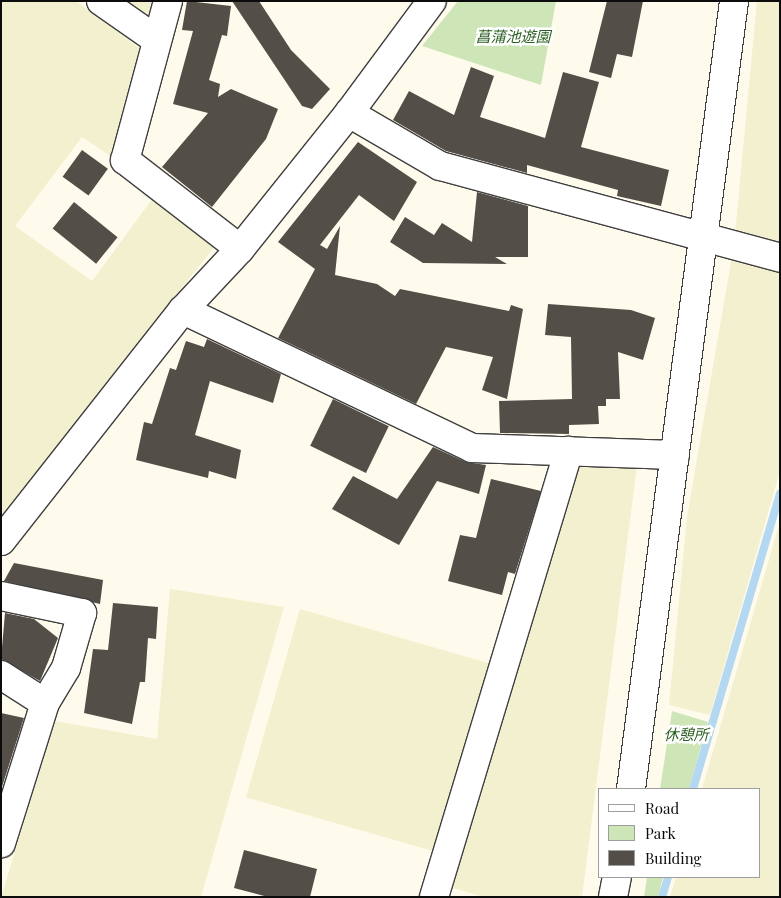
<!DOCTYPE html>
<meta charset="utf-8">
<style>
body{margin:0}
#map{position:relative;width:781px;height:898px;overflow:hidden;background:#fefbec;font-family:"Playfair Display","Noto Sans JP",serif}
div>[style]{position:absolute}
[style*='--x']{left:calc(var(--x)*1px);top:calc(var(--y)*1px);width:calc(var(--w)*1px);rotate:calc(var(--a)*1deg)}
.farmland>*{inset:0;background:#f2f0ce;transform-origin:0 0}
.green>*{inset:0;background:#cee5b8}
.stream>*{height:8px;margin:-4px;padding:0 4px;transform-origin:4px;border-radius:4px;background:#b4d8f2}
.building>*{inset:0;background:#544e49;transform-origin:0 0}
.roads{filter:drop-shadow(1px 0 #3f3f3f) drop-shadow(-1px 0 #3f3f3f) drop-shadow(0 1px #3f3f3f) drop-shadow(0 -1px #3f3f3f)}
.minor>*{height:28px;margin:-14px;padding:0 14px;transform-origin:14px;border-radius:14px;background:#fff}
span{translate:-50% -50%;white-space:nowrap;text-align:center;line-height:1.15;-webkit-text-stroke:5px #fff;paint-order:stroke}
.park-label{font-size:15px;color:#2b5f21;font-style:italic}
.frame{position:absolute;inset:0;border:2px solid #0c0c0c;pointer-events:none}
.legend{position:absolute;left:598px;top:788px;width:162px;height:90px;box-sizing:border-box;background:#fff;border:1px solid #9e9e9e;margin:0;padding:6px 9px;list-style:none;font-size:15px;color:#0c0c0c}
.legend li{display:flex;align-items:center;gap:10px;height:25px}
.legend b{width:25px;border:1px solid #9e9e9e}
</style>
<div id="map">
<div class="farmland">
<i style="clip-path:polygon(1px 1px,76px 1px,142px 50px,112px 157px,82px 137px,15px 226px,92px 281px,153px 198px,215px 246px,1px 516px)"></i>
<i style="clip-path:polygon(124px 1px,156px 1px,150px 20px)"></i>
<i style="clip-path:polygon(757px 1px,780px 1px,780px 247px,735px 234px)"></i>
<i style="clip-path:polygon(732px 256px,780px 271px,780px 471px,710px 715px,669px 705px,687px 517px)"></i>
<i style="clip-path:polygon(578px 460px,637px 465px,582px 897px,483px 897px,447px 886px)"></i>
<i style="clip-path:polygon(780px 522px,780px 897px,670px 897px,676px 877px,760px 877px,760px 789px,702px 789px)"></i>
<i style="clip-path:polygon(170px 589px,284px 607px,201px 897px,1px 897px,55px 721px,157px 739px)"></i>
<i style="left:300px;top:609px;width:203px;height:196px;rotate:16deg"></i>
</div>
<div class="green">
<i style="clip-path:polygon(458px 1px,556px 1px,541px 85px,422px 46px)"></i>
<i style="clip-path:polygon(672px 711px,708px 722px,689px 789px,660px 789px)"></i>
<i style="clip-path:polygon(647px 877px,663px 877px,658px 897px,644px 897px)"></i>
</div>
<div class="stream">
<i style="--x:693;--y:789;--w:308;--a:-73.6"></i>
<i style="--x:662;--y:897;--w:21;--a:-73"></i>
</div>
<div class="building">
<i style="clip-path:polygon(187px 1px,231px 6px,227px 36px,222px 35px,209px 80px,220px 84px,218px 97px,231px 89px,278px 109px,266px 139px,212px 207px,162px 167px,208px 113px,173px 104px,193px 31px,182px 30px)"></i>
<i style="clip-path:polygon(232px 1px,259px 1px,291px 50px,330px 89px,312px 109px,302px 106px)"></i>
<i style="clip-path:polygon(607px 1px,643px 1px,632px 57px,617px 54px,611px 78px,589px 72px)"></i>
<i style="clip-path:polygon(471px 67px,494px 76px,480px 117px,545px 138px,563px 72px,599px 82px,581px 147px,669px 170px,661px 206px,617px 196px,618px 190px,527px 165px,527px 173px,446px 151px,393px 120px,409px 91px,454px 115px)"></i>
<i style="clip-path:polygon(358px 142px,417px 182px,394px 221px,359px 195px,320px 245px,327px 249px,340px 226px,335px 275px,377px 284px,395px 296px,400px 289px,509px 311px,511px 305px,523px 309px,507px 399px,482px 390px,493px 357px,446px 347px,416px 404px,278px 338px,315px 269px,278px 242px)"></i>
<i style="left:82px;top:150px;width:32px;height:33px;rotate:36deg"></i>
<i style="clip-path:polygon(477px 192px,528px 206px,528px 257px,495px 257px,507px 264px,423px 263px,390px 242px,405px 217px,434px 235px,442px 223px,472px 242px)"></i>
<i style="left:74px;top:202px;width:56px;height:34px;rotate:39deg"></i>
<i style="clip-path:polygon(548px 304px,631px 310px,655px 318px,643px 360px,618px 352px,620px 399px,606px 399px,606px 406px,598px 406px,599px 424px,569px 425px,569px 434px,500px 433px,499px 401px,572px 399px,571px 337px,545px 335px)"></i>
<i style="clip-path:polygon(207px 339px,281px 374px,273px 403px,210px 381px,195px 435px,241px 450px,236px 479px,209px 471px,208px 478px,136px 460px,144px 422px,152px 424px,170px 368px,176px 370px,186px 341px,204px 347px)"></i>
<i style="left:333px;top:399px;width:62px;height:52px;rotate:26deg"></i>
<i style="clip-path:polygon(433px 447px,466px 462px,486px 465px,479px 494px,437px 481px,399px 545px,332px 509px,353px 476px,397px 499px)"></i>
<i style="clip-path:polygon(491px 479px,541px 491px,515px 574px,508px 572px,502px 595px,448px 581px,460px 535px,476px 538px)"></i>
<i style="clip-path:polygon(14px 563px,103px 580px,100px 604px,4px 581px)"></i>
<i style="clip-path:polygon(113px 603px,158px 607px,156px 639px,148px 638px,145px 682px,140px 682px,132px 724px,84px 713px,93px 649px,108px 650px)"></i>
<i style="clip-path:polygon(5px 613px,34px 619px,58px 638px,40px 681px,1px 659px)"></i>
<i style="clip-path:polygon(1px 713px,24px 718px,1px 790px)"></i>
<i style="clip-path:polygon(244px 850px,317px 869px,310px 897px,268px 897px,234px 888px)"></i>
</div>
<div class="roads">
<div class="minor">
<i style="--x:101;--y:1;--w:68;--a:34.9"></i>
<i style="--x:168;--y:1;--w:165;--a:105.1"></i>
<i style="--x:125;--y:160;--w:145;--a:37.7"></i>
<i style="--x:349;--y:113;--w:105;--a:30.2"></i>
<i style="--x:440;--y:166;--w:352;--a:15.1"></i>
<i style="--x:183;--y:310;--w:320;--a:25.5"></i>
<i style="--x:472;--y:448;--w:203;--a:2"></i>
<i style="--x:1;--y:541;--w:294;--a:-51.8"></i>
<i style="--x:183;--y:310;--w:83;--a:-46.9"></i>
<i style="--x:240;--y:249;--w:174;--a:-51.3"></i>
<i style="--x:349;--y:113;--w:139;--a:-53.5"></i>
<i style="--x:1;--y:596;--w:83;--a:11.9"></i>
<i style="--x:82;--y:613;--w:57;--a:106.2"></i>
<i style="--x:66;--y:668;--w:41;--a:121"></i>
<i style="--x:1;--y:675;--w:52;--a:32.5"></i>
<i style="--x:45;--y:703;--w:147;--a:107.4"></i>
<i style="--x:631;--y:789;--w:795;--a:-82.55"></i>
<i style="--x:434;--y:897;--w:466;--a:-73.2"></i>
<i style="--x:613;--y:897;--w:20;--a:-79"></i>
</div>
</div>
<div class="park-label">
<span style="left:513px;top:37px">菖蒲池遊園</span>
<span style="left:686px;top:735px">休憩所</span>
</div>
<div class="frame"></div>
<ul class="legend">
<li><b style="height:6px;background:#fff"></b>Road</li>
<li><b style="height:14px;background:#cee5b8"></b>Park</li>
<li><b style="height:14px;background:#544e49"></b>Building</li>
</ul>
</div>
